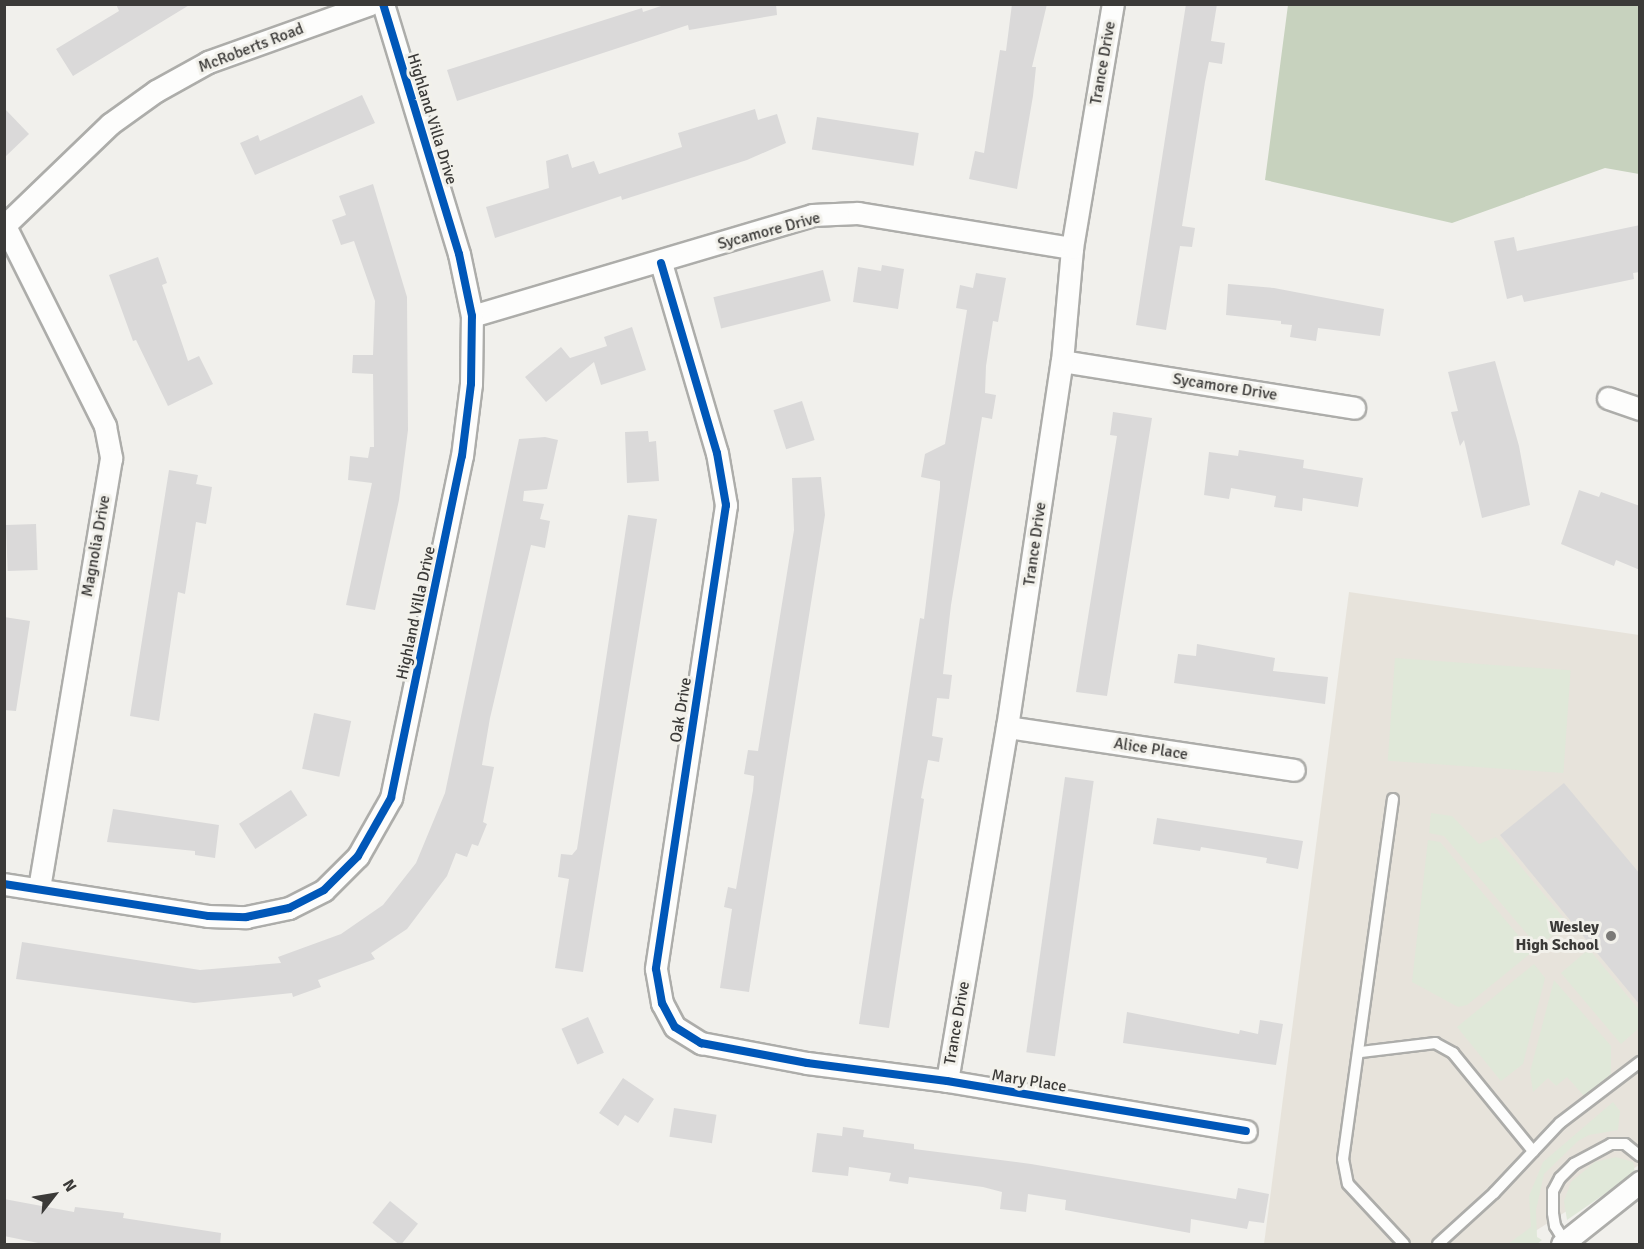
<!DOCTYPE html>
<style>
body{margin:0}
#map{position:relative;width:1644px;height:1249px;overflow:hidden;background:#f1f0ec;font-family:Signika,sans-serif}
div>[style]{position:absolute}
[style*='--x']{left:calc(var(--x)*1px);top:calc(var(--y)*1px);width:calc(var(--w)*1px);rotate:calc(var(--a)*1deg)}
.built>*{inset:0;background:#e7e3db}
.green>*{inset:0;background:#e0e8d9;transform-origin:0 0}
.forest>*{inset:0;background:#c7d2be}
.building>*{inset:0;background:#dad9d9;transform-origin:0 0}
.roads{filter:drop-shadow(2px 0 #adadaa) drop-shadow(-2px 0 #adadaa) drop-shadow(0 2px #adadaa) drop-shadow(0 -2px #adadaa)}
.service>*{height:10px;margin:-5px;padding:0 5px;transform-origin:5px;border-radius:5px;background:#fdfdfc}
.minor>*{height:21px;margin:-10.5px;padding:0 10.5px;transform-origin:10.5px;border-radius:10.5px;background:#fdfdfc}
.cycleway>*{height:8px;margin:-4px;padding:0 4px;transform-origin:4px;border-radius:4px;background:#0057b8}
.dots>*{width:16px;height:16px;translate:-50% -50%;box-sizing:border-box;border:3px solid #f2f1eb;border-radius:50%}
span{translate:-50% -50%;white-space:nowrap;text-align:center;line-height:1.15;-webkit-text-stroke:6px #f2f1eb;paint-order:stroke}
.street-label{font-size:16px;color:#3b3a38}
.poi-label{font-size:16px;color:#3b3a38;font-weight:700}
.right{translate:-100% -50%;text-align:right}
.frame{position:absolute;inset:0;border:6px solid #3b3a38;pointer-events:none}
.north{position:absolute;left:24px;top:1165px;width:60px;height:60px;-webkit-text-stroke:4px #f2f1eb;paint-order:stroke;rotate:59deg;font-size:16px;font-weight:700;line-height:24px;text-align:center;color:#3b3a38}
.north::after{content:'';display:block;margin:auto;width:21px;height:27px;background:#3b3a38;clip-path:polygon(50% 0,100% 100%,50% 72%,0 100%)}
</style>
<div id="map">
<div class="built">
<i style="clip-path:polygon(1349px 592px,1639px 635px,1639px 1165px,1515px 1244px,1264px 1244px)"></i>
</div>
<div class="green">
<i style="left:1395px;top:658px;width:176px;height:103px;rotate:4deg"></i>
<i style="clip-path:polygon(1431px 813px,1452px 816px,1479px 844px,1496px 837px,1568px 923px,1538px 947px,1444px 836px,1429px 833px)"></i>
<i style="clip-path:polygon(1428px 840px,1440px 842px,1532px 952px,1467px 1005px,1458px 1007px,1412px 982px)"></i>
<i style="clip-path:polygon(1589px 949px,1639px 1010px,1639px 1028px,1621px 1044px,1561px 973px)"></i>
<i style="clip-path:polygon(1534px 964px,1545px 978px,1523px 1064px,1501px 1081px,1457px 1027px)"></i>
<i style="clip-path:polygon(1554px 980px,1611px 1046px,1611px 1074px,1584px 1096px,1567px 1077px,1556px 1086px,1548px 1078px,1533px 1092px,1530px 1072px)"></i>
<i style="clip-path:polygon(1613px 1102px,1620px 1111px,1618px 1130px,1589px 1135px,1578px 1141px,1544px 1174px,1536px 1210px,1537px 1237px,1542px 1240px,1537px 1244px,1508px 1244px,1531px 1227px,1529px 1196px,1543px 1162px)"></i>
<i style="clip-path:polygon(1616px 1157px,1633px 1162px,1635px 1173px,1567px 1220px,1564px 1201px,1571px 1182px,1595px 1162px)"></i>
</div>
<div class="forest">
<i style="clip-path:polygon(1288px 5px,1639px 5px,1639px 174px,1605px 168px,1452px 223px,1265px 180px)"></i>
</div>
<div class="building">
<i style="clip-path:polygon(116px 4px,191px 4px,73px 76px,56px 49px,119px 11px)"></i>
<i style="clip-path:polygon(667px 4px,776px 4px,777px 15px,689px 30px,688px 25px,457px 101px,447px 70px,642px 8px,643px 12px)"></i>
<i style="clip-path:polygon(1012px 4px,1047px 4px,1032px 67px,1036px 67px,1033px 96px,1017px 189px,969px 179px,975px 151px,984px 153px,1000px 50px,1006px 51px)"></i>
<i style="clip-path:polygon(1186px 4px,1217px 4px,1211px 41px,1225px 43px,1222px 64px,1209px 62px,1205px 82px,1182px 226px,1195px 228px,1192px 247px,1180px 246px,1166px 330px,1136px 325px)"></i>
<i style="clip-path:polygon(362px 95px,375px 123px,255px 175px,240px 143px,258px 135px,260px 141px)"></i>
<i style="clip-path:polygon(4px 108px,29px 134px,4px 158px)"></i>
<i style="clip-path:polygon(755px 109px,758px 120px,777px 114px,786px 143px,747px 160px,622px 200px,621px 196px,495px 238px,486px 207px,549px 188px,546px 161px,568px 154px,572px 168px,594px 161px,599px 174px,682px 147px,678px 133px)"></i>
<i style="left:817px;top:117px;width:103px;height:33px;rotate:9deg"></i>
<i style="clip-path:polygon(373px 184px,407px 297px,408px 430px,399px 500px,375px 610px,346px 605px,372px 483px,348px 480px,350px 456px,368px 458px,370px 447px,374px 447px,373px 374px,352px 373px,353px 355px,373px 355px,375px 301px,354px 241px,341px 245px,332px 220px,346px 215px,339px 196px)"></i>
<i style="clip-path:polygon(1640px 225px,1640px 272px,1633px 273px,1634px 279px,1524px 302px,1522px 295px,1507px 299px,1494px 241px,1514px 237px,1517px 251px)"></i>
<i style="clip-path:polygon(158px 257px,167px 283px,162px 285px,188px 361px,199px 356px,213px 384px,168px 406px,136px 340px,133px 341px,109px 275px)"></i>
<i style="clip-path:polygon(882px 265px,904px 269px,898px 309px,853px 302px,858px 267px,881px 271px)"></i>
<i style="left:823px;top:270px;width:32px;height:113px;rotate:76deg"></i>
<i style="clip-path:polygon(976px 273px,1006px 278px,998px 322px,993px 321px,986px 366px,985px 393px,996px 395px,992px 419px,982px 417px,951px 605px,943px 674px,952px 675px,949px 699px,937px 698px,932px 736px,943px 738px,939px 762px,928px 760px,921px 798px,924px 799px,889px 1028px,859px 1024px,920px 618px,924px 619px,940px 488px,940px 481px,921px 477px,925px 454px,945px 444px,967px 310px,956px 308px,960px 285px,973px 288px)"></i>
<i style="clip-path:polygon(1228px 284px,1274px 288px,1384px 309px,1380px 336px,1318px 328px,1316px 341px,1290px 337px,1292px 325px,1281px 324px,1281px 321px,1226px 315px)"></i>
<i style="clip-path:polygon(632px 327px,646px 370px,601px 385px,594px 362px,546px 402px,525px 377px,561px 347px,570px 358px,607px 346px,604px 337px)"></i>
<i style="clip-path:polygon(1495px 361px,1519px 446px,1530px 505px,1482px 518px,1464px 440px,1460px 446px,1451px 412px,1458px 411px,1448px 372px)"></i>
<i style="left:802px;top:401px;width:41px;height:30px;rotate:72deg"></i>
<i style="clip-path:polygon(1113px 412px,1152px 418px,1107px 696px,1076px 692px,1117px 436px,1110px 435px)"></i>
<i style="clip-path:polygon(648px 431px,649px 442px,656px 441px,659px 481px,627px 483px,625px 432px)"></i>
<i style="clip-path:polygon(545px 437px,558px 440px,547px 489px,524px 491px,523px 501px,544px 504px,540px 519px,550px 521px,545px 548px,531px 545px,490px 718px,482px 765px,494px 767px,483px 822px,487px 824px,478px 846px,472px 844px,467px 857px,456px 853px,447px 876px,407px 929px,371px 953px,375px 959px,318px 980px,321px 987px,293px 997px,292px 993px,194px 1003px,16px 979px,22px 942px,200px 970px,281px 963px,278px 957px,341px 934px,383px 905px,416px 863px,445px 793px,519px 439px)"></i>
<i style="clip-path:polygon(1239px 450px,1304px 460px,1303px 468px,1363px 478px,1358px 507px,1303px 498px,1302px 511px,1274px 507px,1276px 496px,1231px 488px,1229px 499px,1204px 495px,1209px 452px,1238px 456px)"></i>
<i style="clip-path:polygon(169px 470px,198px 475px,196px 484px,212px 487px,206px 524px,196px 522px,185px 594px,178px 592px,159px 721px,130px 716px)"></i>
<i style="clip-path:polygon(821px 477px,825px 515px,749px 992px,720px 988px,732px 909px,724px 907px,728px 887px,736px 889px,753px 790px,754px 776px,744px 774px,748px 750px,758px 751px,794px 530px,792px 478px)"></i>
<i style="clip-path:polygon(1579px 490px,1599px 497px,1601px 492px,1640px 506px,1640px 570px,1616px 560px,1614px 566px,1561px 544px)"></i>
<i style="clip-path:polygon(628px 515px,657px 519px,583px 972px,555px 968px,569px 879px,558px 877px,561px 854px,572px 855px,577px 849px)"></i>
<i style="left:36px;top:524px;width:46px;height:30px;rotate:88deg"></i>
<i style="clip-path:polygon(4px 617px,30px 621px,16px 711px,4px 710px)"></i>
<i style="clip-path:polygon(1197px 644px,1275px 658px,1273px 671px,1328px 677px,1325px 704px,1174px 683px,1178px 654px,1196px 656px)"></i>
<i style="left:314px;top:713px;width:38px;height:57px;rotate:12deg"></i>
<i style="left:1065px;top:777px;width:29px;height:278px;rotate:8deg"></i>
<i style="clip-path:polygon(1564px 783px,1640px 874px,1640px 1005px,1500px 835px)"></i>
<i style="left:291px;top:790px;width:30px;height:62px;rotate:57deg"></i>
<i style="clip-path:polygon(113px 809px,219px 825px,215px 858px,195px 855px,195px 851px,107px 842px)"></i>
<i style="clip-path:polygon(1157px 818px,1303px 841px,1298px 869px,1266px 863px,1267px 858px,1201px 847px,1200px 851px,1153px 844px)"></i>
<i style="clip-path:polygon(1127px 1012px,1239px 1034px,1240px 1030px,1258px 1034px,1260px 1020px,1283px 1024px,1276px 1065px,1123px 1043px)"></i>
<i style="left:588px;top:1017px;width:39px;height:29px;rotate:66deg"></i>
<i style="clip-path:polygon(623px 1078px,654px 1099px,638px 1123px,625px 1115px,618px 1126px,599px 1113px)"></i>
<i style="left:674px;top:1108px;width:43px;height:29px;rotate:9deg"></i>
<i style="clip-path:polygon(843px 1127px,864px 1130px,863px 1137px,914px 1144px,914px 1149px,1031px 1164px,1236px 1199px,1238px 1188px,1269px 1194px,1264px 1223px,1249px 1221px,1247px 1229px,1191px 1219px,1190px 1233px,1065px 1210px,1066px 1200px,1028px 1194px,1026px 1212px,1000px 1209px,1002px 1192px,983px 1187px,909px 1177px,908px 1184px,889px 1181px,891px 1173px,849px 1167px,848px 1176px,812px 1172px,817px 1133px,842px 1136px)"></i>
<i style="clip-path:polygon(4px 1199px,74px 1212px,75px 1207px,124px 1213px,123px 1218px,221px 1233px,220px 1245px,48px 1245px,4px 1236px)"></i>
<i style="left:390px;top:1201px;width:36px;height:28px;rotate:39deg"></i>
</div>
<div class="roads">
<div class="service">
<i style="--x:1393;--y:799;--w:363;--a:97.9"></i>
<i style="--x:1343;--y:1159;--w:25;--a:79"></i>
<i style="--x:1348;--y:1184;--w:82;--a:47"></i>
<i style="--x:1361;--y:1052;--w:75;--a:-6.9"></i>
<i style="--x:1435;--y:1043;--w:21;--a:29"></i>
<i style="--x:1453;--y:1053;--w:127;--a:50.8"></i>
<i style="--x:1565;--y:1242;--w:19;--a:-122"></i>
<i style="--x:1555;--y:1226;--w:13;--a:-99"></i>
<i style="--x:1553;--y:1213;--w:22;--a:-90"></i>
<i style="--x:1553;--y:1191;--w:15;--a:-62"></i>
<i style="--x:1560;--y:1178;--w:20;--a:-45"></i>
<i style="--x:1574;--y:1164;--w:42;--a:-28.4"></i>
<i style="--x:1611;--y:1144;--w:14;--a:0"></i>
<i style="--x:1625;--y:1144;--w:19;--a:39"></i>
<i style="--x:1438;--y:1244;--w:76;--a:-42.3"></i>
<i style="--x:1494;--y:1193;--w:96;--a:-46.7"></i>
<i style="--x:1560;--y:1123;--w:101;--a:-37.3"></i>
</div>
<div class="minor">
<i style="--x:4;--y:226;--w:147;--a:-43.9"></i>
<i style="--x:110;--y:124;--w:57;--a:-35.7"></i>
<i style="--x:156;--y:91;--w:60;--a:-29.1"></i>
<i style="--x:208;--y:62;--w:172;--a:-19.7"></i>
<i style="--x:5;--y:226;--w:224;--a:63.4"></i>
<i style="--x:105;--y:426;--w:33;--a:79"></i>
<i style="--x:111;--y:458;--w:435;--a:99.5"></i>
<i style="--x:661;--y:263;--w:198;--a:73.6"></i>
<i style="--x:717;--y:453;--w:53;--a:80.2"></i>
<i style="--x:726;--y:505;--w:469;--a:98.6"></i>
<i style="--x:656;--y:969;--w:35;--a:80"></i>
<i style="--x:662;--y:1003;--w:27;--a:62"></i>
<i style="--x:675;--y:1027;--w:31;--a:32"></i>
<i style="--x:701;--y:1043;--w:108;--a:10.7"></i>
<i style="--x:807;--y:1063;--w:141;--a:7.3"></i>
<i style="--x:947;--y:1081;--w:303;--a:9.5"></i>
<i style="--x:472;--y:316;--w:355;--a:-16.5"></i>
<i style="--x:812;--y:215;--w:46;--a:-2.5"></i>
<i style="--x:858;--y:213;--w:217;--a:9.3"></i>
<i style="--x:1062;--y:361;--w:296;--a:9.1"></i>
<i style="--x:1608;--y:398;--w:34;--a:19"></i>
<i style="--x:1007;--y:727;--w:290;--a:8.5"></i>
<i style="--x:4;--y:884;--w:206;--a:8.9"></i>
<i style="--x:208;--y:916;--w:38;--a:2"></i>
<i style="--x:246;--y:917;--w:44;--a:-11.8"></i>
<i style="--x:289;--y:908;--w:39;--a:-27"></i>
<i style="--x:324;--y:890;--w:48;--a:-45"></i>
<i style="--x:358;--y:856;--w:67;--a:-60.4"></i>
<i style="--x:391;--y:798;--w:349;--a:-78.3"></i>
<i style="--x:462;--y:456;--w:73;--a:-82.9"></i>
<i style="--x:471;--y:384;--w:68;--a:-89.2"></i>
<i style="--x:472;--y:316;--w:63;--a:-101.8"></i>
<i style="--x:459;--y:254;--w:261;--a:-106.9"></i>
<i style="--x:947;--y:1081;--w:359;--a:-80.4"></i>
<i style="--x:1007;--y:727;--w:370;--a:-81.5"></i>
<i style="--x:1062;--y:361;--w:113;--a:-84.9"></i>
<i style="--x:1072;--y:248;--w:247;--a:-80.5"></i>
<i style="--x:1562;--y:1244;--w:100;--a:-38.5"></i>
</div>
</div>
<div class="cycleway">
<i style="--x:661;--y:263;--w:198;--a:73.6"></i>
<i style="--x:717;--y:453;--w:53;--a:80.2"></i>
<i style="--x:726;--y:505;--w:469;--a:98.6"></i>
<i style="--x:656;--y:969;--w:35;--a:80"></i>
<i style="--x:662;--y:1003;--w:27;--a:62"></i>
<i style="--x:675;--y:1027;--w:31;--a:32"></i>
<i style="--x:701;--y:1043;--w:108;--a:10.7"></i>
<i style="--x:807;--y:1063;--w:141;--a:7.3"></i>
<i style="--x:947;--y:1081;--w:303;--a:9.5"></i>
<i style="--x:4;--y:884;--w:206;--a:8.9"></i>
<i style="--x:208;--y:916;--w:38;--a:2"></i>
<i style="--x:246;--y:917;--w:44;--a:-11.8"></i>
<i style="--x:289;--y:908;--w:39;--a:-27"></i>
<i style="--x:324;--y:890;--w:48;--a:-45"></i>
<i style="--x:358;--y:856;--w:67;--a:-60.4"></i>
<i style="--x:391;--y:798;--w:349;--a:-78.3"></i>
<i style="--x:462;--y:456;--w:73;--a:-82.9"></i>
<i style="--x:471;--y:384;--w:68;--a:-89.2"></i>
<i style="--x:472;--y:316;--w:63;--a:-101.8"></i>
<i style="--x:459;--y:254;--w:261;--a:-106.9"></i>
</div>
<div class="dots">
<i style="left:1611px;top:936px;background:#7b7a77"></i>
</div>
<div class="street-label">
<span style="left:251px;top:48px;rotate:-21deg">McRoberts Road</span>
<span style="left:1103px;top:63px;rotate:-80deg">Trance Drive</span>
<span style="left:432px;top:119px;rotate:73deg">Highland Villa Drive</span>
<span style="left:769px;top:231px;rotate:-15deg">Sycamore Drive</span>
<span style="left:1225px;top:387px;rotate:9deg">Sycamore Drive</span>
<span style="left:1035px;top:544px;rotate:-82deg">Trance Drive</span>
<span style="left:96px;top:546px;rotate:-80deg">Magnolia Drive</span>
<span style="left:416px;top:613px;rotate:-78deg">Highland Villa Drive</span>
<span style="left:681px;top:710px;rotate:-81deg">Oak Drive</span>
<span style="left:1151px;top:749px;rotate:9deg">Alice Place</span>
<span style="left:957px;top:1023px;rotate:-80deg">Trance Drive</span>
<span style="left:1029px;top:1081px;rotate:9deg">Mary Place</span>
</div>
<div class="poi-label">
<span class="right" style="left:1599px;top:936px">Wesley<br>High School</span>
</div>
<div class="frame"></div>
<div class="north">N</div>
</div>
